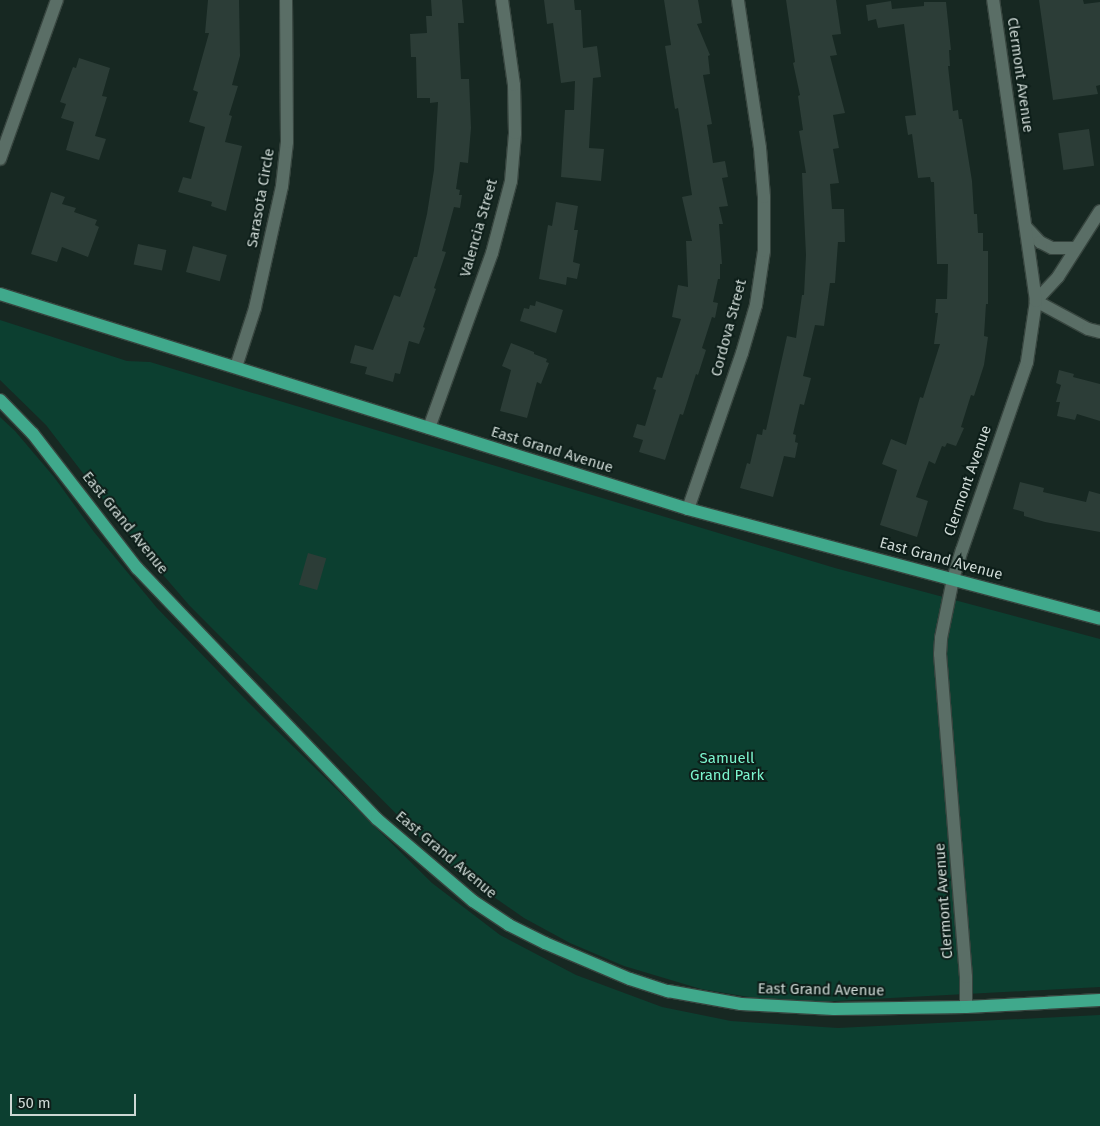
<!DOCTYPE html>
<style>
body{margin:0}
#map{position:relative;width:1100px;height:1126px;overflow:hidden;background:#172822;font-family:"Fira Sans",sans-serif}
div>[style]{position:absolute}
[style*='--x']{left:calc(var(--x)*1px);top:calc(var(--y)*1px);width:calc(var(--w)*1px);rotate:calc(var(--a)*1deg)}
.green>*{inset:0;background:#0c3f30}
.building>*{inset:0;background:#2c3d37;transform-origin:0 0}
.roads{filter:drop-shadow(1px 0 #37453f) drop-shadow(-1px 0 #37453f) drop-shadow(0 1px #37453f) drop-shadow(0 -1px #37453f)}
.minor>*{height:12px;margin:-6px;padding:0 6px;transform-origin:6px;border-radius:6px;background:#5a6e66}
.tertiary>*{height:12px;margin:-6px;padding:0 6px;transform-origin:6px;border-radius:6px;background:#5a6e66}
.primary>*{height:12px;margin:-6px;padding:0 6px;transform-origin:6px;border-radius:6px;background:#40a98c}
span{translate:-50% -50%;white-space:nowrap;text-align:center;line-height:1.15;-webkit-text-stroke:4px #0d1e19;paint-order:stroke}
.street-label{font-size:15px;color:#cdd8d4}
.park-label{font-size:15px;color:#7cf5ce}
.scale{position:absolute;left:10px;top:1094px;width:126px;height:22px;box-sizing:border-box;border:2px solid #cdd8d4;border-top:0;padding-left:6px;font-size:15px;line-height:18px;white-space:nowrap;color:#cdd8d4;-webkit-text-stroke:4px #0d1e19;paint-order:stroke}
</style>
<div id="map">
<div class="green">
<i style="clip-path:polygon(0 320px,127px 361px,150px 362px,835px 568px,1100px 639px,1100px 987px,834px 1001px,800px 1001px,755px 998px,701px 989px,624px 966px,570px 943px,524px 918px,445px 863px,189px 605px,145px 554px,46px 425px,0 380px)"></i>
<i style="clip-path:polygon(0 417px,15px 431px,54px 477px,94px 532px,157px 608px,248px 702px,432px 883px,500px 935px,576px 975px,662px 1007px,731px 1021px,838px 1028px,1100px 1015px,1100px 1126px,0 1126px)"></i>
</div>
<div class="building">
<i style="clip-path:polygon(208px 0,239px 0,240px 56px,232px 85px,238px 86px,229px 115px,232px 116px,225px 142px,242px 146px,226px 211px,211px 206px,212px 202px,178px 192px,183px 177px,191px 179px,205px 127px,189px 122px,198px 92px,193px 90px,209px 33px,205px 33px)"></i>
<i style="clip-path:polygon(431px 0,462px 0,464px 23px,458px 23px,461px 79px,469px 79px,471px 128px,468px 163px,460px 162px,456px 189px,460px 190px,459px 195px,462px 195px,460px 208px,454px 207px,442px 251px,446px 252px,434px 288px,436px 289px,423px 327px,425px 328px,419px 344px,409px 341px,400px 374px,395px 373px,393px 382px,365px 374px,367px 367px,350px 363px,355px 345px,373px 350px,394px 295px,400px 297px,414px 257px,417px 257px,427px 214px,434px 170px,438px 102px,430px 103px,430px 98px,417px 98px,416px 57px,411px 57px,410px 34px,427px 33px,426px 16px,432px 16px)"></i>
<i style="clip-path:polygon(544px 0,574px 0,575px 10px,581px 10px,583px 48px,597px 46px,601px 77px,593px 78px,589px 148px,604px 149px,601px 181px,561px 177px,565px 110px,574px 110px,575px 81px,561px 83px,553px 23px,547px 24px)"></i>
<i style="clip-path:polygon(664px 0,698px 0,702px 23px,697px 24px,710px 55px,708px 56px,710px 74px,703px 75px,712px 124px,707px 125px,713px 163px,725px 161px,728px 177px,722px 178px,728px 206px,719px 207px,723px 224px,719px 224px,722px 264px,720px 264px,720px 279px,718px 279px,713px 302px,718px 303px,715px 318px,712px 317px,702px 348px,706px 350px,698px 375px,696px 374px,683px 415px,680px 414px,665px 460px,639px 452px,643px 440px,633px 437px,637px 424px,645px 426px,656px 390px,653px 389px,657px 377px,662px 378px,681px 319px,672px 317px,678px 285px,688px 287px,686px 241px,692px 241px,682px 197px,692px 195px,678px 108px,675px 109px,665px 46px,671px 45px)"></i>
<i style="clip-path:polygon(786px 0,836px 0,841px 34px,832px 35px,837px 55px,830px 56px,845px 113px,833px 115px,839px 148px,833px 149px,839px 183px,830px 184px,832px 209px,844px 209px,845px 242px,838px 242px,835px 283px,830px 283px,824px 326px,815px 325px,803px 376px,811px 378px,804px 405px,800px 404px,793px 434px,796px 435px,795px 442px,798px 443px,795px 458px,784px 456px,773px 497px,740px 488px,747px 463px,750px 464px,757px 434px,762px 435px,763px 429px,766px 430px,787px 336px,796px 338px,802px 295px,804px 295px,806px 255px,802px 173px,806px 173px,799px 131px,803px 130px,798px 96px,800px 95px,793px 63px,795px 62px)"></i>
<i style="clip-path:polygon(1039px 0,1083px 0,1084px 4px,1100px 2px,1100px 85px,1096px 86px,1098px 94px,1053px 100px)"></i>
<i style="clip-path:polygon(891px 1px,892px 9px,924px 6px,924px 2px,946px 2px,951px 50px,949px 50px,950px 66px,948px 66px,953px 111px,958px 110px,959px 119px,962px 119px,972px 181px,974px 214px,977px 214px,978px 233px,983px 233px,983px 251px,988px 251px,988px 304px,986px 304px,984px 336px,988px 337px,984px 365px,974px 396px,971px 395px,961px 427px,964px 428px,956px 446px,947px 443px,945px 447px,942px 446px,935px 464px,929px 461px,916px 497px,928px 501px,917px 537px,880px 525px,897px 470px,882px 464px,891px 439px,906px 445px,920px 397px,923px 398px,940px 344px,934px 344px,938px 313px,935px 313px,936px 299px,947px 299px,948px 264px,937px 264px,934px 182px,931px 182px,930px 177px,918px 178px,912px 134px,908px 135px,905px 116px,916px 115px,904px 24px,878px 28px,876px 19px,868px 21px,866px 5px)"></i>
<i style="clip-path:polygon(79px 58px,110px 68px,102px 96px,107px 97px,95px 136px,106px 139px,99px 160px,66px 150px,74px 122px,61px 118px,66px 104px,60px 102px,73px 67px,76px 68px)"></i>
<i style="left:1089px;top:129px;width:37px;height:31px;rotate:82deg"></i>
<i style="clip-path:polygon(51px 192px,65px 197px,62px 204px,76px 208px,74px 212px,97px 220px,95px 225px,99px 227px,88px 257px,62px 247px,57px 262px,31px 254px)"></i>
<i style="clip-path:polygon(556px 202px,578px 206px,574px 230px,578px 230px,573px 262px,580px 264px,577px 279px,567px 277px,566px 285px,539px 279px,548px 225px,552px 226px)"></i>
<i style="left:138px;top:244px;width:29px;height:21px;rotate:12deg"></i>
<i style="left:193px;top:246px;width:35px;height:27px;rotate:15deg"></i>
<i style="clip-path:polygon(536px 301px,563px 310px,556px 333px,520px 321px,524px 308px,529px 309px,530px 305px,535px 306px)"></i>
<i style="clip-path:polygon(511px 343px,534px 352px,534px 354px,547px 359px,546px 362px,549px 363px,541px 384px,537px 382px,527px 418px,500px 411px,511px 370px,502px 366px)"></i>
<i style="clip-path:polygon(1059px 370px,1074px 374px,1073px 377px,1100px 384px,1100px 421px,1077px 414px,1075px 420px,1057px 416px,1060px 402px,1056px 402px,1061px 385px,1056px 383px)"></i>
<i style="clip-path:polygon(1020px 482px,1044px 488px,1043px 492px,1086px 502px,1089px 491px,1100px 494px,1100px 532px,1045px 522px,1024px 516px,1024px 512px,1013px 509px)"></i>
<i style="left:308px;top:553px;width:19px;height:33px;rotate:16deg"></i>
</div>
<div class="roads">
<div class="minor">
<i style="--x:1100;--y:211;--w:78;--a:122.5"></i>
<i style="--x:1058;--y:277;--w:33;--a:133"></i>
<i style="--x:1036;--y:301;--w:59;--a:28.3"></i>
<i style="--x:1088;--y:329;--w:12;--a:14"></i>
<i style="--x:1026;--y:227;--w:21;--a:47"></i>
<i style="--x:1040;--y:242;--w:13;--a:27"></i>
<i style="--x:1052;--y:248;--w:24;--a:0"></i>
<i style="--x:236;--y:367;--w:62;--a:-72.1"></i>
<i style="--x:255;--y:308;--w:125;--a:-77.5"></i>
<i style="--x:282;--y:186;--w:44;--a:-83.5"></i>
<i style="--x:287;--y:142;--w:142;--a:-90.4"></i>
<i style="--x:429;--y:428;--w:186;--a:-70.2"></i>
<i style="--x:492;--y:253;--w:74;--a:-75.2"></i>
<i style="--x:511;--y:181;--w:48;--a:-85.2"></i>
<i style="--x:515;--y:133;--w:48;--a:-91.2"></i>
<i style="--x:514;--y:85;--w:86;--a:-98"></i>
<i style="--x:688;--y:509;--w:165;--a:-70.9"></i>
<i style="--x:742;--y:353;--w:50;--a:-73.7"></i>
<i style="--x:756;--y:305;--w:55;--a:-81.6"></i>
<i style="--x:764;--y:251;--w:54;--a:-90"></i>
<i style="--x:764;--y:197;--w:49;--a:-94.7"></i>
<i style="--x:760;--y:148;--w:150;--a:-98.5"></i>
<i style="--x:966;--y:1007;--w:30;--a:-90"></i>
<i style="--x:966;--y:977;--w:324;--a:-94.6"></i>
<i style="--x:940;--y:654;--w:16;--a:-86"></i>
<i style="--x:941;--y:638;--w:60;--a:-78.5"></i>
<i style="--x:953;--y:579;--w:30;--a:-73"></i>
<i style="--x:962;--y:550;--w:199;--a:-70.9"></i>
<i style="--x:1027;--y:362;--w:62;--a:-81.6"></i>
<i style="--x:1036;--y:301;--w:304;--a:-98.1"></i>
</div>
<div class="tertiary">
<i style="--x:0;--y:159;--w:169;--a:-70.3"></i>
</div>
<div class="primary">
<i style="--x:0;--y:294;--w:721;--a:17.35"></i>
<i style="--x:688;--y:509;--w:426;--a:14.9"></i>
<i style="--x:0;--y:400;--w:47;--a:45.9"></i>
<i style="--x:33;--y:434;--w:170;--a:52.2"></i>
<i style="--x:137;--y:568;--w:347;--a:46.3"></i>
<i style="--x:377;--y:819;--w:126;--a:40.5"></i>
<i style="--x:473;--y:901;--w:43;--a:33.7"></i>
<i style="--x:509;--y:925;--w:40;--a:26.6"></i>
<i style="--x:545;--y:943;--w:92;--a:23"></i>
<i style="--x:630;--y:979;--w:40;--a:18"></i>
<i style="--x:668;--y:991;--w:74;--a:10.1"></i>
<i style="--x:741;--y:1004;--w:93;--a:3.1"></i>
<i style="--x:834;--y:1009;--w:132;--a:-0.9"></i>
<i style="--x:966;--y:1007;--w:134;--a:-3"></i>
</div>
</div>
<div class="street-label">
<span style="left:1020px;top:75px;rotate:82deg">Clermont Avenue</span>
<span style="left:261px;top:198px;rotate:-80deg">Sarasota Circle</span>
<span style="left:479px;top:228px;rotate:-74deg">Valencia Street</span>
<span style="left:729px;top:328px;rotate:-75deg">Cordova Street</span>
<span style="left:552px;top:450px;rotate:17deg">East Grand Avenue</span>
<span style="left:968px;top:481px;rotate:-71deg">Clermont Avenue</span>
<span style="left:125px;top:523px;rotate:51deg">East Grand Avenue</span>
<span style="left:941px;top:559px;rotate:15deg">East Grand Avenue</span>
<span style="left:446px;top:855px;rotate:40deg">East Grand Avenue</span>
<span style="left:944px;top:901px;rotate:-94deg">Clermont Avenue</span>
<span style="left:821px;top:990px;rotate:1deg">East Grand Avenue</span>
</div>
<div class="park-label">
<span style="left:727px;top:767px">Samuell<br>Grand Park</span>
</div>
<div class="scale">50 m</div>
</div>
